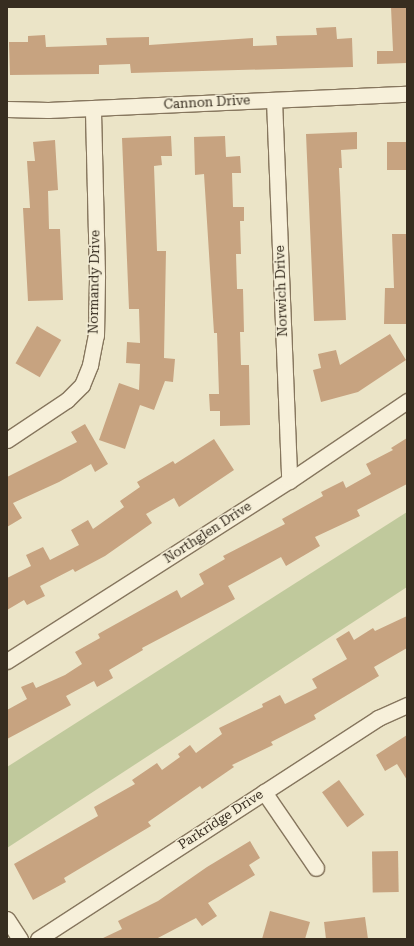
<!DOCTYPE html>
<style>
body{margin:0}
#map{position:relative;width:414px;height:946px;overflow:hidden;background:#ebe4c7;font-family:"Roboto Serif",serif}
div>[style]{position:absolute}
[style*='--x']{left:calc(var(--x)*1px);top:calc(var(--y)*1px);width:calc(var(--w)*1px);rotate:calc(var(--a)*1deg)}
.green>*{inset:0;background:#c0c99c}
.building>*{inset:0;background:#c7a380;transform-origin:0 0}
.roads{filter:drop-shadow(1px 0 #86765e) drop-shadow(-1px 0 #86765e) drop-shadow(0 1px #86765e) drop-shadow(0 -1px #86765e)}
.minor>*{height:15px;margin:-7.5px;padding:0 7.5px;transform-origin:7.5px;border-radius:7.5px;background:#f7f0da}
span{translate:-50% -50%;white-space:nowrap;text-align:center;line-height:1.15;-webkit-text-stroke:3px #f3edd6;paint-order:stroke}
.street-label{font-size:13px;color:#372d20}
.frame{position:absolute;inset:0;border:8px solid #372d20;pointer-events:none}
</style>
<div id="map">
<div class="green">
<i style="clip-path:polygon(407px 512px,407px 587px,7px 848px,7px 767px)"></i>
</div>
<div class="building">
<i style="clip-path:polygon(391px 7px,407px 7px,407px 63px,377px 64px,377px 51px,393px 51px)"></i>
<i style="clip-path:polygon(336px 27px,337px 39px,352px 38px,353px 67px,131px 73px,130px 64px,99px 65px,99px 74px,10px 75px,9px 42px,28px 42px,28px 36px,45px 35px,46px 47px,107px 45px,106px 38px,149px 37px,149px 45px,253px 38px,253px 46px,277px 45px,276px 36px,317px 35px,316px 28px)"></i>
<i style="clip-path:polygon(357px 132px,357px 149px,341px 150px,342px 168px,339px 168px,346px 320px,314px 321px,306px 134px)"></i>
<i style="clip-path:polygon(171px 136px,172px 156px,161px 156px,162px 165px,154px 166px,157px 251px,166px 251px,164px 358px,175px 359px,173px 382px,165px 381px,154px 410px,140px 405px,125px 449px,99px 440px,119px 383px,139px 390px,140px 364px,126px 363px,127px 342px,140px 343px,139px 309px,129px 309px,122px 138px)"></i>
<i style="clip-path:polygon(225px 136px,226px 157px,240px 156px,241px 173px,232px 173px,233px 207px,244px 207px,244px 221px,240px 221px,241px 254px,236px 254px,237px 289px,243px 289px,244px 332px,240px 332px,241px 365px,249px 365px,250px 425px,220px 426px,220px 411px,210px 411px,209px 394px,219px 394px,217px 333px,214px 333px,204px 174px,195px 175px,194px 137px)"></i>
<i style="clip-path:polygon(55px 140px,58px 190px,48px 191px,49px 229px,60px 229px,63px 300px,28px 301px,23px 208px,30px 208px,27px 161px,35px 161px,33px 142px)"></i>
<i style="left:387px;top:142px;width:20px;height:28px"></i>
<i style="clip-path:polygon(392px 234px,407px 234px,407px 324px,384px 324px,385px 288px,394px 288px)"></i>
<i style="left:37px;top:326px;width:28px;height:43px;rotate:30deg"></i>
<i style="clip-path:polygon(390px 334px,406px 360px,358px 392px,321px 402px,313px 370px,321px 368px,318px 354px,336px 350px,340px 365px)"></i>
<i style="clip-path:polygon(85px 424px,108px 464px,95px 472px,91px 464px,59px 482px,13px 503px,22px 518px,7px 527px,7px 477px,77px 442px,71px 432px)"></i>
<i style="clip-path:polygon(407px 438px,407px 484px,357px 510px,360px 516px,315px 537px,320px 546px,286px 566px,281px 557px,228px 586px,235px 599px,142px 648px,143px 650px,109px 670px,113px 678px,97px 687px,94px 681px,66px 696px,71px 705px,7px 739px,7px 710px,27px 699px,21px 687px,33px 682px,36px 688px,65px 675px,82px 664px,75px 652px,100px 638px,98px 634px,177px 590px,181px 598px,204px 584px,199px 574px,225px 559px,223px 556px,285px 524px,282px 519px,323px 496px,321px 492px,343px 481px,346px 488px,371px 474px,366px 464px,393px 450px,391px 448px)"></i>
<i style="clip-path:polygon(214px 439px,234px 470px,179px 507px,174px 498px,146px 514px,152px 523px,105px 556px,75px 572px,73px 569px,40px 586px,45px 596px,27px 605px,24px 600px,7px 610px,7px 578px,31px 566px,26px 555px,43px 547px,50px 560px,79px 545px,71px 530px,88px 520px,93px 529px,124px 507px,120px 501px,140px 487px,137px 482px,173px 461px,175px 464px)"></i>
<i style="clip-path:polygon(407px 616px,407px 648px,374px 667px,379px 676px,314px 715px,316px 719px,271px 742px,273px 745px,232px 765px,234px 767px,202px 789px,200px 786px,148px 822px,151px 826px,64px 878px,66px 882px,33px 900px,14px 864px,98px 816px,94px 807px,135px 784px,132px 780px,157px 763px,162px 770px,180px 757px,178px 754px,190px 745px,196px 753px,222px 734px,219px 728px,263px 707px,262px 704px,280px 695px,285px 704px,317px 688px,312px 679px,347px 659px,336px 639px,349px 631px,354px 640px,373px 628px,375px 631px)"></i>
<i style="clip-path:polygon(407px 735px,407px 780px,397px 764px,385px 771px,376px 755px)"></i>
<i style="left:339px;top:780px;width:43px;height:21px;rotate:54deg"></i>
<i style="clip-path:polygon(250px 841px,260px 858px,249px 865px,255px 875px,208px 903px,217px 916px,202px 926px,196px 918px,156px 939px,101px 939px,122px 929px,118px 921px,158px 901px,207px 867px)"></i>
<i style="left:398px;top:851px;width:41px;height:26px;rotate:89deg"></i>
<i style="clip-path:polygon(270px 911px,310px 922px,305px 939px,262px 939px)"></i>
<i style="clip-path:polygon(365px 917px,368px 939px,326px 939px,324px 922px)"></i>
</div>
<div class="roads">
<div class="minor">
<i style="--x:274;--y:100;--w:381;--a:87.7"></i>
<i style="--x:7;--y:109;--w:41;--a:1.4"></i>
<i style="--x:48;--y:110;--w:359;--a:-2.6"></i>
<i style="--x:7;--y:440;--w:72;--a:-33.7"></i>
<i style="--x:67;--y:400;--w:21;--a:-45"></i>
<i style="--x:82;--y:385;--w:22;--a:-68"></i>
<i style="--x:90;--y:365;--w:31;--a:-79"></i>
<i style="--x:96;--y:335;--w:60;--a:-89"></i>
<i style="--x:97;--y:275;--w:167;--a:-91.4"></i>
<i style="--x:7;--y:661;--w:335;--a:-32.6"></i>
<i style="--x:289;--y:481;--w:143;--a:-34.1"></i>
<i style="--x:264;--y:792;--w:92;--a:55.6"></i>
<i style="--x:7;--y:919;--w:24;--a:57"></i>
<i style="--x:38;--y:939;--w:406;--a:-33"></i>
<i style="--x:378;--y:718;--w:32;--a:-24"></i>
</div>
</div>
<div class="street-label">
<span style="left:207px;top:103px;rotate:-3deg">Cannon Drive</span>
<span style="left:95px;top:282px;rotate:-89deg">Normandy Drive</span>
<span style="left:282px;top:291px;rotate:-92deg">Norwich Drive</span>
<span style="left:208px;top:533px;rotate:-33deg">Northglen Drive</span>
<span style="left:221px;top:820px;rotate:-33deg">Parkridge Drive</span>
</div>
<div class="frame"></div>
</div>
